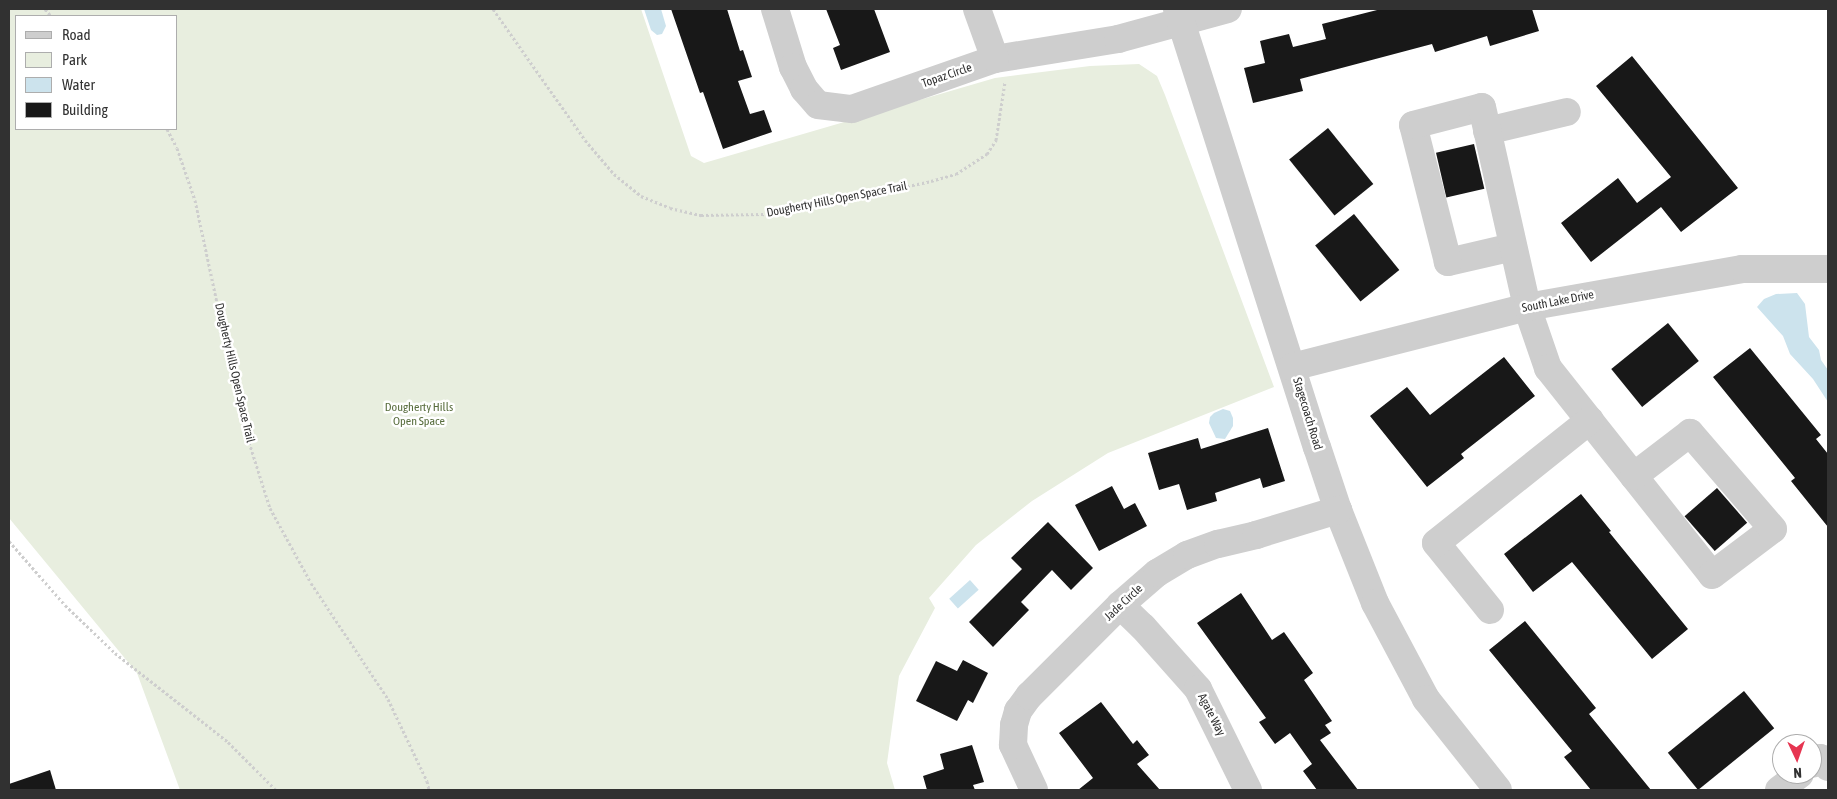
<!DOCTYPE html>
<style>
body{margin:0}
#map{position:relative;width:1837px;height:799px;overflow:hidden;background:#fff;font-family:"Asap Condensed",sans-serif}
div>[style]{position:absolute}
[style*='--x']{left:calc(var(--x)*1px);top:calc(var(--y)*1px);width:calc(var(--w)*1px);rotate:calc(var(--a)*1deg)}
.green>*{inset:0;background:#e8eedf}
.water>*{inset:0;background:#cce3ed;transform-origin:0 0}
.building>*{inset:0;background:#181818;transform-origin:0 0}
.path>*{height:3px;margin-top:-1.5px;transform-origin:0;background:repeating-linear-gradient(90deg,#cecece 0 2.5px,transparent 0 5px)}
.minor>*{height:28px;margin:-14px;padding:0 14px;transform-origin:14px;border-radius:14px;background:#cecece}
span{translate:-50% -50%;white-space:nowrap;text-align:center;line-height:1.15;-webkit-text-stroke:5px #fff;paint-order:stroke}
.street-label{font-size:12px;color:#313131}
.park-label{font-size:12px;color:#586d3d}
.frame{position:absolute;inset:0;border:10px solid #313131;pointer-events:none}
.legend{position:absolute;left:15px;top:15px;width:162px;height:115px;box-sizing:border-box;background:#fff;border:1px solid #adadad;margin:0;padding:6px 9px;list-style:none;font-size:15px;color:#313131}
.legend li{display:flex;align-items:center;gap:10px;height:25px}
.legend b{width:25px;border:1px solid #adadad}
.north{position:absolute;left:1772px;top:734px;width:50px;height:50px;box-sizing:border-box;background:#fff;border:1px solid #adadad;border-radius:50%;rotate:177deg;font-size:14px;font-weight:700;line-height:20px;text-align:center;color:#313131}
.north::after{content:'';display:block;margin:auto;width:18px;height:22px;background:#e63551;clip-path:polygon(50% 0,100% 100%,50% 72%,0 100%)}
</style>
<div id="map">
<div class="green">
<i style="clip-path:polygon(evenodd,9px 9px,641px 9px,691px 156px,704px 163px,995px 78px,1090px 66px,1139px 64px,1157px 76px,1165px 95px,1274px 387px,1108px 453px,1032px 501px,976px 545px,929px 598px,935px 608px,899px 676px,887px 763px,895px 790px,180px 790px,137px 673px,9px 518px,9px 9px,16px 16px,176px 16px,176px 129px,16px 129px,16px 16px)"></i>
</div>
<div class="water">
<i style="clip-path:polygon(644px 9px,661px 9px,666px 26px,662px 34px,657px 35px,651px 30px)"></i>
<i style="clip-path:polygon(1797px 293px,1805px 304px,1809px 337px,1819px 350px,1821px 360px,1828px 370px,1828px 402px,1813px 379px,1790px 354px,1783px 336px,1757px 307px,1764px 299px,1776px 294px)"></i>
<i style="clip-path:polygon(1223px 409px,1230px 411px,1233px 418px,1233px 426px,1225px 439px,1216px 438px,1209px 423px,1210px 417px,1214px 413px)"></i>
<i style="left:970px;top:580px;width:13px;height:28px;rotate:48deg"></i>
</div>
<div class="building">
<i style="clip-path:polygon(671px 9px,727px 9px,740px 51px,743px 50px,752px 77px,738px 81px,750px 114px,764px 110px,772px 132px,723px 149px,703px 92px,700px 93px)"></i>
<i style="clip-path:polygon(826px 9px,874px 9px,890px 52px,841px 70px,833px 48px,840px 45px)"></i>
<i style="clip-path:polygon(1381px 9px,1532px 9px,1539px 31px,1490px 46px,1487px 36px,1435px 52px,1432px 44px,1300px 79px,1303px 91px,1253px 103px,1244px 68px,1265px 63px,1260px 41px,1289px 34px,1293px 47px,1326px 39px,1322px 24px)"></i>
<i style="clip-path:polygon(1632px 56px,1738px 188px,1681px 232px,1661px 207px,1591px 262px,1561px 223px,1618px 178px,1637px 203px,1671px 177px,1596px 86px)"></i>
<i style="left:1328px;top:128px;width:72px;height:50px;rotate:51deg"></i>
<i style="left:1474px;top:144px;width:46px;height:39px;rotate:77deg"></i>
<i style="left:1354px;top:214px;width:72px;height:50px;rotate:51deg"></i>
<i style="left:1668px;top:323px;width:49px;height:73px;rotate:51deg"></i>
<i style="clip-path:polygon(1750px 348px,1821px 435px,1816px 439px,1828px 454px,1828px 527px,1791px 481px,1795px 478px,1713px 377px)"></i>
<i style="clip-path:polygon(1504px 357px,1535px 396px,1461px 454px,1464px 458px,1427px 487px,1370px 416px,1407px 387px,1430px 415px)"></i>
<i style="clip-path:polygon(1268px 428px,1285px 481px,1263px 488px,1260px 478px,1215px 493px,1217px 501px,1187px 510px,1179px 484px,1159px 490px,1148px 453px,1198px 438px,1201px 449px)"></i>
<i style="clip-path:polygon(1112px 486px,1124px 509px,1135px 503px,1147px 526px,1099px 551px,1075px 505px)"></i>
<i style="left:1717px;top:488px;width:46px;height:43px;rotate:49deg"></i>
<i style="clip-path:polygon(1581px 494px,1611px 531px,1609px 532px,1688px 629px,1652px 659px,1572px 562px,1533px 592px,1504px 554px)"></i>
<i style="clip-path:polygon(1048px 522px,1093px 568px,1071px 590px,1052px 570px,1021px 602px,1029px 610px,993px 647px,969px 622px,1022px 569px,1011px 558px)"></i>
<i style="clip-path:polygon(1241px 593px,1272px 640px,1284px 632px,1313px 673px,1304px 680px,1332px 721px,1325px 725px,1331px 733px,1320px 740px,1358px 790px,1317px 790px,1303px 771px,1312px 764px,1290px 733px,1275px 744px,1259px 722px,1266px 718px,1197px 623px)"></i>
<i style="clip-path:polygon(1525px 621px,1596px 708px,1589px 714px,1651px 790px,1591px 790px,1564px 757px,1572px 751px,1489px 650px)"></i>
<i style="clip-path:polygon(963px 660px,988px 673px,973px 703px,968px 700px,957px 721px,916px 701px,936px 661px,957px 671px)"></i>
<i style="left:1744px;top:691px;width:48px;height:98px;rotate:51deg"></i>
<i style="clip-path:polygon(1101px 702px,1133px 744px,1137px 740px,1149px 755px,1137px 764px,1160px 790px,1078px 790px,1093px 778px,1059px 733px)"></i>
<i style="clip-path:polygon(972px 745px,984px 782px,973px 785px,975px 790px,927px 790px,923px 776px,944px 769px,940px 754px)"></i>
<i style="clip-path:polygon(50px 770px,56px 790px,9px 790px,9px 784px)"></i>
</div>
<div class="path">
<i style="--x:45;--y:9;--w:9;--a:49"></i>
<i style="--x:493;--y:9;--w:160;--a:54.9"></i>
<i style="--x:585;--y:140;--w:45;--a:49.5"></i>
<i style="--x:614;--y:174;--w:35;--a:39"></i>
<i style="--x:641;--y:196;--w:31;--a:22"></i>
<i style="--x:670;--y:208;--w:32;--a:13"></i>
<i style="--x:701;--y:215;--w:74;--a:-0.8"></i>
<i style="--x:775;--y:214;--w:159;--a:-11.9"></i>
<i style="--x:931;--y:181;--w:26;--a:-16"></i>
<i style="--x:956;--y:174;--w:37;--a:-33"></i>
<i style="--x:987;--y:154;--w:17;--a:-57"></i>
<i style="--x:996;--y:140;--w:59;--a:-81.2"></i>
<i style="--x:167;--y:129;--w:21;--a:62"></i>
<i style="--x:177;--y:148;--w:55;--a:70.9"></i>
<i style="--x:195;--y:200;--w:228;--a:77.9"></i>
<i style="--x:243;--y:423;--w:89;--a:72.4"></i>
<i style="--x:270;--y:508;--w:85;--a:61.3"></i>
<i style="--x:311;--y:583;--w:139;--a:56.4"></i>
<i style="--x:388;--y:699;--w:91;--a:64.6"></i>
<i style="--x:427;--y:781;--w:9;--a:77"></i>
<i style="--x:9;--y:541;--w:85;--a:48.8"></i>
<i style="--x:65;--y:605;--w:69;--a:43.8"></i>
<i style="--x:115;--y:653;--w:144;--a:38.2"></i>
<i style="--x:228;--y:742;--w:68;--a:45"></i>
</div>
<div class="minor">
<i style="--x:775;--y:9;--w:61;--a:72.8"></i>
<i style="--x:793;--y:67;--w:25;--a:63"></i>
<i style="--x:804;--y:89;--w:21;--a:49"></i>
<i style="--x:818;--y:105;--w:34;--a:7"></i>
<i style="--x:852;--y:109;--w:151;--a:-19.3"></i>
<i style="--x:995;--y:59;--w:125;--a:-9.2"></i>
<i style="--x:1118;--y:39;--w:114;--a:-15.3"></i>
<i style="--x:977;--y:9;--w:53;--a:70.2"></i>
<i style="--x:1177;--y:9;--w:460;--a:72.3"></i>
<i style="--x:1317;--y:447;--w:66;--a:71.6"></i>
<i style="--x:1338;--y:510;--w:100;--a:68.3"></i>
<i style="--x:1375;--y:603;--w:109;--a:62"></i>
<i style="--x:1426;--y:699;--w:116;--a:51.6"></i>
<i style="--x:1487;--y:131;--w:82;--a:-13.4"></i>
<i style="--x:1513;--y:247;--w:67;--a:167"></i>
<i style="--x:1448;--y:262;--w:141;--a:-104.3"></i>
<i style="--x:1413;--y:125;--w:71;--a:-14.6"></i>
<i style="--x:1482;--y:107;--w:205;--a:77.3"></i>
<i style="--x:1527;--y:307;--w:65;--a:71"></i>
<i style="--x:1548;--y:368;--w:264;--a:51.6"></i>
<i style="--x:1712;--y:575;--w:76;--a:-37"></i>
<i style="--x:1773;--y:529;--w:127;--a:-130.8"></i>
<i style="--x:1690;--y:433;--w:71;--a:142.5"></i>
<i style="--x:1292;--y:367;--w:243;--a:-14.3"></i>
<i style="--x:1527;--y:307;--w:218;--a:-10"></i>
<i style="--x:1742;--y:269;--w:86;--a:0"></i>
<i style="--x:1120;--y:605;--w:32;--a:44"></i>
<i style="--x:1143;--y:627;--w:83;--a:48.4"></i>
<i style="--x:1198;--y:689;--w:113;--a:63.7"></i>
<i style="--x:1490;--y:610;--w:86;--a:-128.9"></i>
<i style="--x:1436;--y:543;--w:197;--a:-38.6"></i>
<i style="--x:1812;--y:764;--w:10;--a:-37"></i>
<i style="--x:1820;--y:758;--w:12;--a:48"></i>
<i style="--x:1034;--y:790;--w:50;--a:-115"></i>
<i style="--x:1013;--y:745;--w:20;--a:-87"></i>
<i style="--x:1014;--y:725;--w:15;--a:-74"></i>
<i style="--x:1018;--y:711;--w:19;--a:-54"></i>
<i style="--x:1029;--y:696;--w:129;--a:-45"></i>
<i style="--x:1120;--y:605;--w:49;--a:-40.9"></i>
<i style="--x:1157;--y:573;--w:35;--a:-31"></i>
<i style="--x:1187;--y:555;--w:33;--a:-20"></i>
<i style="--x:1218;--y:544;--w:39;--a:-13"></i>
<i style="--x:1256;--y:535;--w:86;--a:-17"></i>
<i style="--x:1779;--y:790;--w:26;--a:-37"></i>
</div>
<div class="street-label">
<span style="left:947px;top:76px;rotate:-19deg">Topaz Circle</span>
<span style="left:837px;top:200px;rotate:-11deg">Dougherty Hills Open Space Trail</span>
<span style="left:1558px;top:302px;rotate:-11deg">South Lake Drive</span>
<span style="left:234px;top:373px;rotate:77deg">Dougherty Hills Open Space Trail</span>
<span style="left:1307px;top:414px;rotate:73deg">Stagecoach Road</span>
<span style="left:1124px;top:603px;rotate:-43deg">Jade Circle</span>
<span style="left:1211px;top:715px;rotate:63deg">Agate Way</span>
</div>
<div class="park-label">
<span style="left:419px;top:415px">Dougherty Hills<br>Open Space</span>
</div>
<div class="frame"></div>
<ul class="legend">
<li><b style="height:6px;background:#cecece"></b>Road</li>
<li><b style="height:14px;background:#e8eedf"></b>Park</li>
<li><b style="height:14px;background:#cce3ed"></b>Water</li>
<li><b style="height:14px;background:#181818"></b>Building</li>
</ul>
<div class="north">N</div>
</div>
